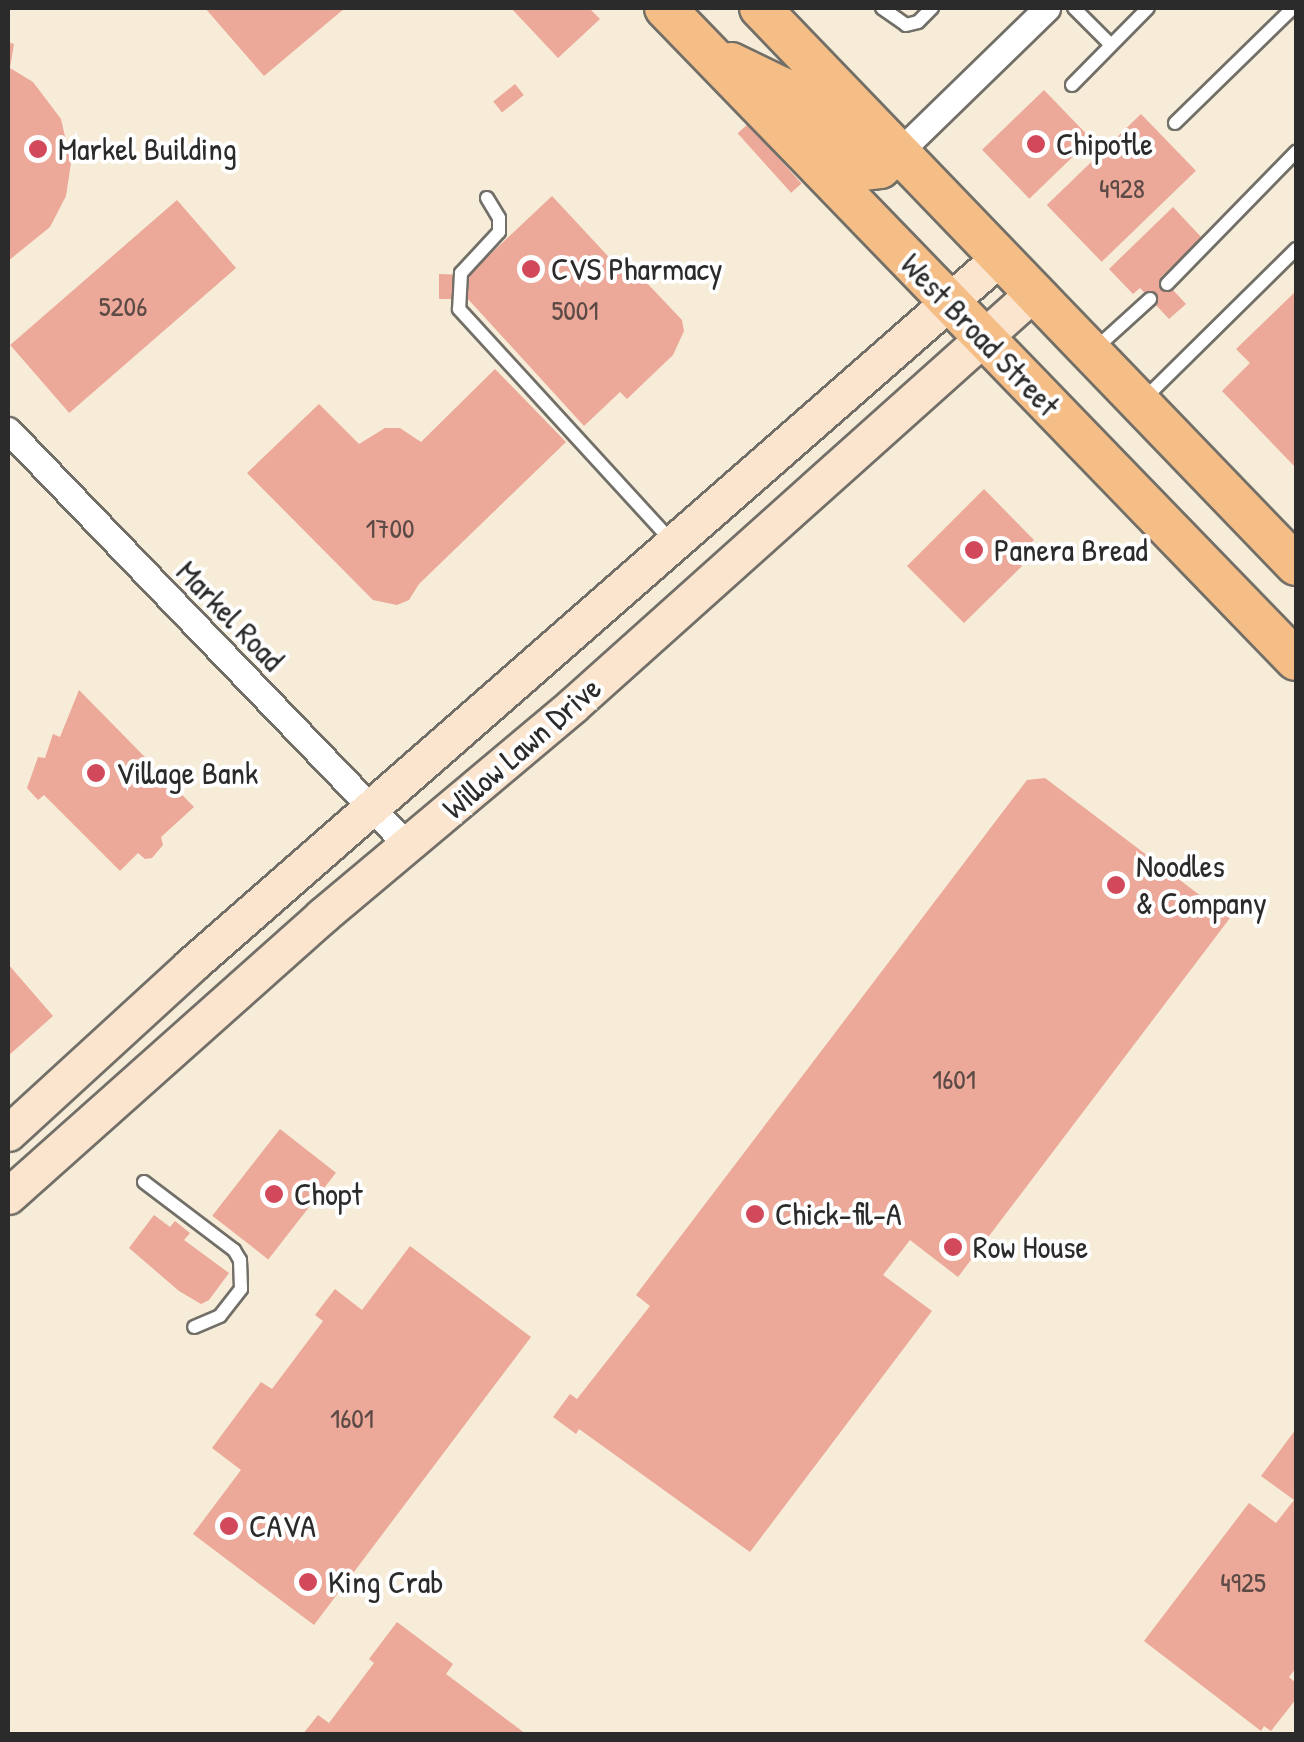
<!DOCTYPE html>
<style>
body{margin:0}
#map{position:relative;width:1304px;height:1742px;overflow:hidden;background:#f6ecd8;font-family:"Patrick Hand",sans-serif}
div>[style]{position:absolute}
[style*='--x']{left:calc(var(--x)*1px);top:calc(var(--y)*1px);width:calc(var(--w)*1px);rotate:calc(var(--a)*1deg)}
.building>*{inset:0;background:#eca898;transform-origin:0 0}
.roads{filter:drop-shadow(2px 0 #726f68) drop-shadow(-2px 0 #726f68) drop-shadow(0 2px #726f68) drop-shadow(0 -2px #726f68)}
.service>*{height:12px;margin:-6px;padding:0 6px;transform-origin:6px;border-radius:6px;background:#fff}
.minor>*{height:25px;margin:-12.5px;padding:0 12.5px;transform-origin:12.5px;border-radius:12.5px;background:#fff}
.secondary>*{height:35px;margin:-17.5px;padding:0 17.5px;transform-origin:17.5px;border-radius:17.5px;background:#fbe5cf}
.primary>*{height:40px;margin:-20px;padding:0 20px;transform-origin:20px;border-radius:20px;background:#f6be87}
.dots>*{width:28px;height:28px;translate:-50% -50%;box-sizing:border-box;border:5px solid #fff;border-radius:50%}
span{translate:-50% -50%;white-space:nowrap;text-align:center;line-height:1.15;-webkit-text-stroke:8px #fff;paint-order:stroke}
.number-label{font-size:28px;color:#5b4a46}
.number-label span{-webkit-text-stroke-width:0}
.poi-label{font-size:32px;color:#2b2b2b}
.left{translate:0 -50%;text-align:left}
.street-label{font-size:32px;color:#2b2b2b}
.frame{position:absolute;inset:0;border:10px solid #2b2b2b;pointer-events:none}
</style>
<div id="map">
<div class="building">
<i style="clip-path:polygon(205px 8px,345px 8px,264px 76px)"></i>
<i style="clip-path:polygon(511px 8px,589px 8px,600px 19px,558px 58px)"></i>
<i style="clip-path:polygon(8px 42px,14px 44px,10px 68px,33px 82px,61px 119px,71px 163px,66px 196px,50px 227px,8px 261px)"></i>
<i style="left:515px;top:84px;width:14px;height:28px;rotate:51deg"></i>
<i style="left:1044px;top:90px;width:68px;height:86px;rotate:46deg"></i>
<i style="left:1141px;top:114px;width:79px;height:131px;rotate:46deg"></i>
<i style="left:748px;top:124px;width:80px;height:14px;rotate:48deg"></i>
<i style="clip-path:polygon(552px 196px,620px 269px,627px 262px,682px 320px,684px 331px,673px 355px,627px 399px,620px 392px,584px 426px,468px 299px,439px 299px,439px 274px,468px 275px)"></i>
<i style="left:177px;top:200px;width:90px;height:221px;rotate:49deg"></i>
<i style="clip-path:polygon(1173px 207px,1202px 238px,1161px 277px,1186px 304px,1169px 319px,1140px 288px,1133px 294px,1109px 269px)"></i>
<i style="clip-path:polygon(1296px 291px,1296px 468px,1222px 391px,1250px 363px,1236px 349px)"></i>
<i style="clip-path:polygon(495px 369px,566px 442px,419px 584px,409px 600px,397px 605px,373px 600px,247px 473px,319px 404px,359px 444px,385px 428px,400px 428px,421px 442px)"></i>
<i style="clip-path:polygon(984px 489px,1034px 540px,1015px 559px,1022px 566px,964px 623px,907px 566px)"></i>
<i style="clip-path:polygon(79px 690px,194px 807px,161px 837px,163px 845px,152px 858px,145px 859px,138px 853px,120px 871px,44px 795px,38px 800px,27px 788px,38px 757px,45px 758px,53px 734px,60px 737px)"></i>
<i style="clip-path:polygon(1045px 778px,1230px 918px,958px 1277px,910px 1240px,883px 1275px,932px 1311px,750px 1552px,579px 1429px,576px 1434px,553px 1417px,570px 1394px,577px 1399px,650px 1306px,636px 1295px,1027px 780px)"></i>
<i style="clip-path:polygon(8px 964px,53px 1016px,8px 1056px)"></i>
<i style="left:280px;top:1129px;width:71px;height:110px;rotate:38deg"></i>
<i style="clip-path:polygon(154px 1215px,170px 1227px,175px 1221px,190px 1233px,184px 1240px,229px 1273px,209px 1300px,201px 1304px,179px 1291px,129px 1248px)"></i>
<i style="clip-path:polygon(410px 1246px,531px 1337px,314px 1625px,193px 1534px,241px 1470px,212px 1448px,261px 1382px,272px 1389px,323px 1321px,315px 1315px,335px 1289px,362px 1310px)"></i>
<i style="clip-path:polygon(1296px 1429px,1296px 1668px,1289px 1677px,1296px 1683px,1296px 1699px,1271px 1731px,1264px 1726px,1261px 1731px,1144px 1641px,1249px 1503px,1276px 1523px,1294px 1500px,1261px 1476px)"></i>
<i style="clip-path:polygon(397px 1622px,453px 1664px,446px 1674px,526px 1734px,303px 1734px,318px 1715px,329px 1723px,374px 1663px,369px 1659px)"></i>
</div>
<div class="roads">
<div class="service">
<i style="--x:882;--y:8;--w:29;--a:35"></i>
<i style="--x:906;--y:25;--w:12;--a:-14"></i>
<i style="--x:918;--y:22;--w:20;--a:-45"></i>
<i style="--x:1074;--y:8;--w:52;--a:45"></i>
<i style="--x:1072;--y:85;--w:108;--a:-45.4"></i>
<i style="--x:1175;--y:123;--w:165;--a:-44.3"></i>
<i style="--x:487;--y:198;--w:23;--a:59"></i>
<i style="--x:499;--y:218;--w:14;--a:90"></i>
<i style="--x:499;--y:232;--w:56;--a:132.8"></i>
<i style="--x:461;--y:273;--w:36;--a:93"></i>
<i style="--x:459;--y:309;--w:314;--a:47.5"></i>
<i style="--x:1167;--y:284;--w:185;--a:-45.7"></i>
<i style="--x:1096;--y:348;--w:73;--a:-42.2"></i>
<i style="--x:1144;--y:399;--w:214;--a:-44.6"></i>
<i style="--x:144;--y:1182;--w:113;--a:37.1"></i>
<i style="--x:234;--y:1250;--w:12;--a:59"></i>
<i style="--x:240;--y:1260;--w:29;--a:88"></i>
<i style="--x:241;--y:1289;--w:34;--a:128"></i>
<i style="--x:220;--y:1316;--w:28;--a:157"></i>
</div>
<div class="minor">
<i style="--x:898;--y:153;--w:208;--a:-44.2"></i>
<i style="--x:8;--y:430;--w:577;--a:46.12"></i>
</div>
<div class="secondary">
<i style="--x:8;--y:1133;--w:247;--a:-42.5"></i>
<i style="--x:190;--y:966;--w:1074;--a:-41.19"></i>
<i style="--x:8;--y:1196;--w:421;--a:-41.7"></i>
<i style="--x:322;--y:916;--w:326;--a:-40"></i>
<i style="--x:572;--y:706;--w:618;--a:-41.85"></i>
</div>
<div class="primary">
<i style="--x:665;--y:8;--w:907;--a:45.94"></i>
<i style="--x:760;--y:8;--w:773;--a:46.1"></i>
<i style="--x:731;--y:63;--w:58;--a:25.7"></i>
<i style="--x:783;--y:88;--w:114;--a:46.1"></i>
<i style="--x:862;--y:170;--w:18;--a:-6"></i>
<i style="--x:880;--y:168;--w:23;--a:-40"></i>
</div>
</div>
<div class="dots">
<i style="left:1036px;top:144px;background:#d1495b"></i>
<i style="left:38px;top:149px;background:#d1495b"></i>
<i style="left:531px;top:269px;background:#d1495b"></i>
<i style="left:974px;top:550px;background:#d1495b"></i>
<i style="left:96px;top:773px;background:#d1495b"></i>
<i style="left:1116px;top:885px;background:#d1495b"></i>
<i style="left:274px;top:1194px;background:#d1495b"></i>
<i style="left:755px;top:1214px;background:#d1495b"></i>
<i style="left:953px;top:1247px;background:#d1495b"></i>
<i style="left:229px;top:1526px;background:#d1495b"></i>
<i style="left:308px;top:1582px;background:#d1495b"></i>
</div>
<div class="number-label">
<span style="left:1122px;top:188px">4928</span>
<span style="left:123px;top:306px">5206</span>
<span style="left:575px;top:310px">5001</span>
<span style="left:390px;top:528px">1700</span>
<span style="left:954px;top:1079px">1601</span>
<span style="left:352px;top:1418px">1601</span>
<span style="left:1243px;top:1582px">4925</span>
</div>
<div class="poi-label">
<span class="left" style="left:1056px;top:144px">Chipotle</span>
<span class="left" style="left:58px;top:149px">Markel Building</span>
<span class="left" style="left:551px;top:269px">CVS Pharmacy</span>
<span class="left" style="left:994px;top:550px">Panera Bread</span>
<span class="left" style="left:116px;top:773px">Village Bank</span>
<span class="left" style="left:1136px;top:885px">Noodles<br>&amp; Company</span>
<span class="left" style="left:294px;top:1194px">Chopt</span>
<span class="left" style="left:775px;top:1214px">Chick-fil-A</span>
<span class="left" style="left:973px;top:1247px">Row House</span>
<span class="left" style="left:249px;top:1526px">CAVA</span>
<span class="left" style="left:328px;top:1582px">King Crab</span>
</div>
<div class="street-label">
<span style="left:980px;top:335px;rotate:46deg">West Broad Street</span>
<span style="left:230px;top:616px;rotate:46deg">Markel Road</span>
<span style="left:522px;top:748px;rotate:-41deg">Willow Lawn Drive</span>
</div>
<div class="frame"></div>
</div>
